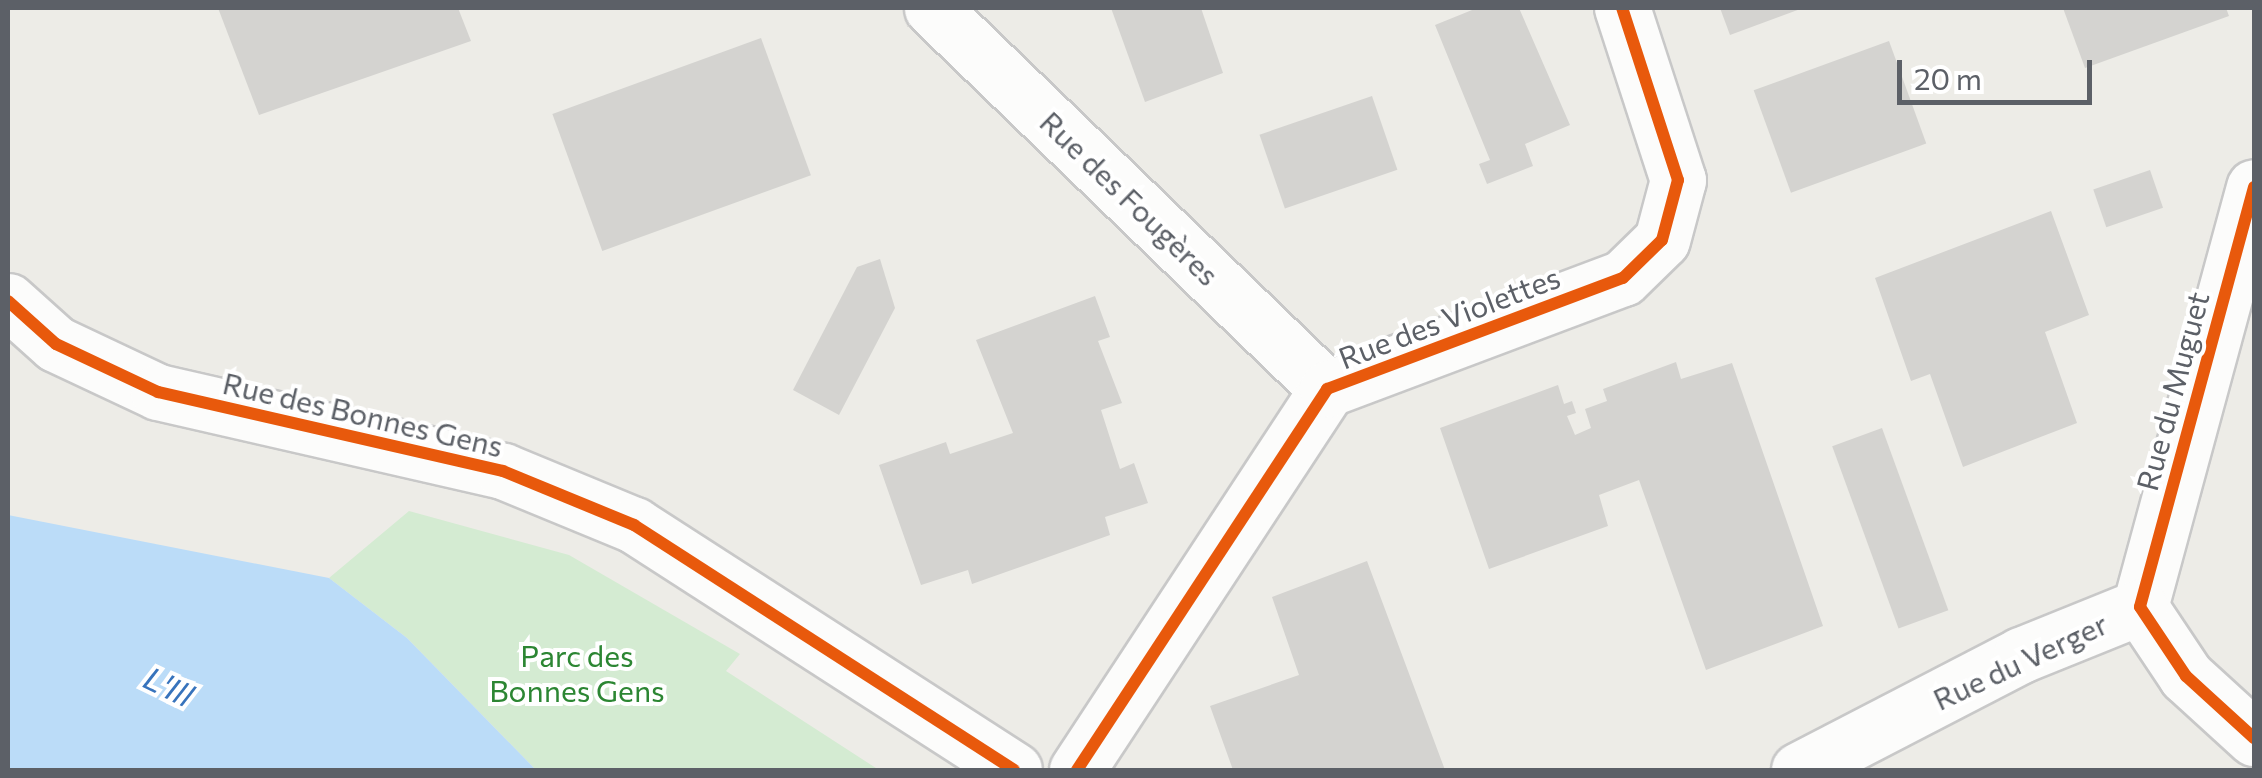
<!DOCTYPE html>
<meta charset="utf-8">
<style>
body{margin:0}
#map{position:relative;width:2262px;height:778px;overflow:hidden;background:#edece7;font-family:Commissioner,sans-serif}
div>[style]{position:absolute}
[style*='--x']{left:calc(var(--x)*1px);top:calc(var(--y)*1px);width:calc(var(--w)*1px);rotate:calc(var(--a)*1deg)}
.green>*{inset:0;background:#d4ebd2}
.water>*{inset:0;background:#bbdcf8}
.building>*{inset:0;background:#d4d3d0;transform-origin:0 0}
.roads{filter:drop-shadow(2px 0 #c8c8c8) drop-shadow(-2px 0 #c8c8c8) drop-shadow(0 2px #c8c8c8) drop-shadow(0 -2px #c8c8c8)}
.street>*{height:55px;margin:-27.5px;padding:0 27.5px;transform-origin:27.5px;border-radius:27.5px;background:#fcfcfb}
.cycleway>*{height:12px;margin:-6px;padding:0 6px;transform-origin:6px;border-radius:6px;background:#e8590c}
span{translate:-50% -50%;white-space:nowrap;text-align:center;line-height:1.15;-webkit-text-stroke:8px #fff;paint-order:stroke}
.street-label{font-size:30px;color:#5c6067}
.park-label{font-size:30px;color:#2c8633}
.water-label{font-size:32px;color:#3773bc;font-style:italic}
.frame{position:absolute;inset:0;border:10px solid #5c6067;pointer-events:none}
.scale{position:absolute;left:1897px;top:60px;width:195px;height:45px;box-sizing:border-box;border:5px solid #5c6067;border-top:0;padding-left:12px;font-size:30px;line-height:35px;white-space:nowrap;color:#5c6067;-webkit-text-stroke:8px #fff;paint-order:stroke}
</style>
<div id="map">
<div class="green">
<i style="clip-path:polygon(409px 511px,569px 555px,740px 654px,726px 671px,879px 770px,536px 770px,407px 638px,329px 578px)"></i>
</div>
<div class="water">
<i style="clip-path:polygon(8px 515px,329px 578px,407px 638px,536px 770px,8px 770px)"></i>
</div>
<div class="building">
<i style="clip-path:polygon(218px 8px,458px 8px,471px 41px,259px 115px)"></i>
<i style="clip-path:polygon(1111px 8px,1201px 8px,1223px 73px,1145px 102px)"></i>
<i style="clip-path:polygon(1477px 8px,1519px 8px,1570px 125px,1525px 144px,1533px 166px,1487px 184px,1479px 164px,1490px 160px,1435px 25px)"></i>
<i style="clip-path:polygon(1720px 8px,1803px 8px,1730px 35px)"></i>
<i style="clip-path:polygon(2063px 8px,2226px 8px,2229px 16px,2085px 68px)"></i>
<i style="left:761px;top:38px;width:146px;height:222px;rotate:70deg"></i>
<i style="left:1889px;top:41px;width:109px;height:144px;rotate:70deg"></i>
<i style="left:1372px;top:96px;width:78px;height:119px;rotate:71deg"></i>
<i style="left:2150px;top:170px;width:40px;height:60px;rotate:71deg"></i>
<i style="clip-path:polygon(2051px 211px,2089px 315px,2045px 332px,2077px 423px,1963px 467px,1930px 374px,1911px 381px,1875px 278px)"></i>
<i style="clip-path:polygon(880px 259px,895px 308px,839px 415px,793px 390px,857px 267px)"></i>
<i style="clip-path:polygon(1095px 296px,1110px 337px,1098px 341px,1122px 403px,1101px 410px,1120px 469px,1134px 463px,1148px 503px,1105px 517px,1110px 535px,972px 584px,968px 570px,921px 585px,879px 465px,946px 442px,950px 454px,1013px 433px,976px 340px)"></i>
<i style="clip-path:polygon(1676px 362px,1681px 379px,1732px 363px,1823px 626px,1706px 670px,1639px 480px,1599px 495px,1608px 526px,1489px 569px,1440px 428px,1558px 385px,1564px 404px,1572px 401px,1576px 413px,1567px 416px,1575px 435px,1591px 428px,1585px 409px,1607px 401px,1603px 389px)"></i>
<i style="left:1882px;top:428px;width:194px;height:53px;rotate:70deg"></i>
<i style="clip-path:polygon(1367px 561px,1445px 770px,1233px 770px,1210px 706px,1299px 675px,1272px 597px)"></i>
</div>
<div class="roads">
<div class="street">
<i style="--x:932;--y:8;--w:549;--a:43.97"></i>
<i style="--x:8;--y:301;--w:64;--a:41.9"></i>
<i style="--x:56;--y:344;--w:113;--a:25.2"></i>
<i style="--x:158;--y:392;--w:354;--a:12.9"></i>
<i style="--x:503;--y:471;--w:142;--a:22.4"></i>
<i style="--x:634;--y:525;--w:452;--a:32.8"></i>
<i style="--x:2140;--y:607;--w:435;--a:-74.8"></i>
<i style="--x:2140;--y:607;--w:83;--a:56.3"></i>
<i style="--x:2186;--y:676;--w:92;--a:42.4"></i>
<i style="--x:1077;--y:770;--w:456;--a:-56.7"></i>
<i style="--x:1327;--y:389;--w:316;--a:-20.6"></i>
<i style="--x:1623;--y:278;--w:54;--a:-44.3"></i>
<i style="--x:1662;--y:240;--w:62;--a:-75.1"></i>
<i style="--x:1678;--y:180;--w:181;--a:-108"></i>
<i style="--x:1799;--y:770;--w:250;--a:-27.4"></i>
<i style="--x:2021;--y:655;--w:128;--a:-22"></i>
</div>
</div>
<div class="cycleway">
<i style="--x:2254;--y:187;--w:435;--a:105.2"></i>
<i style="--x:2140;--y:607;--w:83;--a:56.3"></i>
<i style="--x:2186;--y:676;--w:92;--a:42.4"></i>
<i style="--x:8;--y:301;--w:64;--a:41.9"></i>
<i style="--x:56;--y:344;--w:113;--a:25.2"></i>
<i style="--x:158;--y:392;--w:354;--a:12.9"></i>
<i style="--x:503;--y:471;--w:142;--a:22.4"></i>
<i style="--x:634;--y:525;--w:452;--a:32.8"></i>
<i style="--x:1077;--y:770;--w:456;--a:-56.7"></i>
<i style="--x:1327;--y:389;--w:316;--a:-20.6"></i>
<i style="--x:1623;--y:278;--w:54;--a:-44.3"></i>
<i style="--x:1662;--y:240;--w:62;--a:-75.1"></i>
<i style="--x:1678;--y:180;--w:181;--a:-108"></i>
</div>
<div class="street-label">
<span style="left:1130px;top:198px;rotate:44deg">Rue des Fougères</span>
<span style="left:1449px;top:317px;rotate:-21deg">Rue des Violettes</span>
<span style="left:2172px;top:391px;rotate:-75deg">Rue du Muguet</span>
<span style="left:363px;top:414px;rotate:13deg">Rue des Bonnes Gens</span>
<span style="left:2020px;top:661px;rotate:-25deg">Rue du Verger</span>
</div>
<div class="park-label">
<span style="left:577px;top:672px">Parc des<br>Bonnes Gens</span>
</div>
<div class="water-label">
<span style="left:169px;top:686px;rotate:26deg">L'Ill</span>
</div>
<div class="frame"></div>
<div class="scale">20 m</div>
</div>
